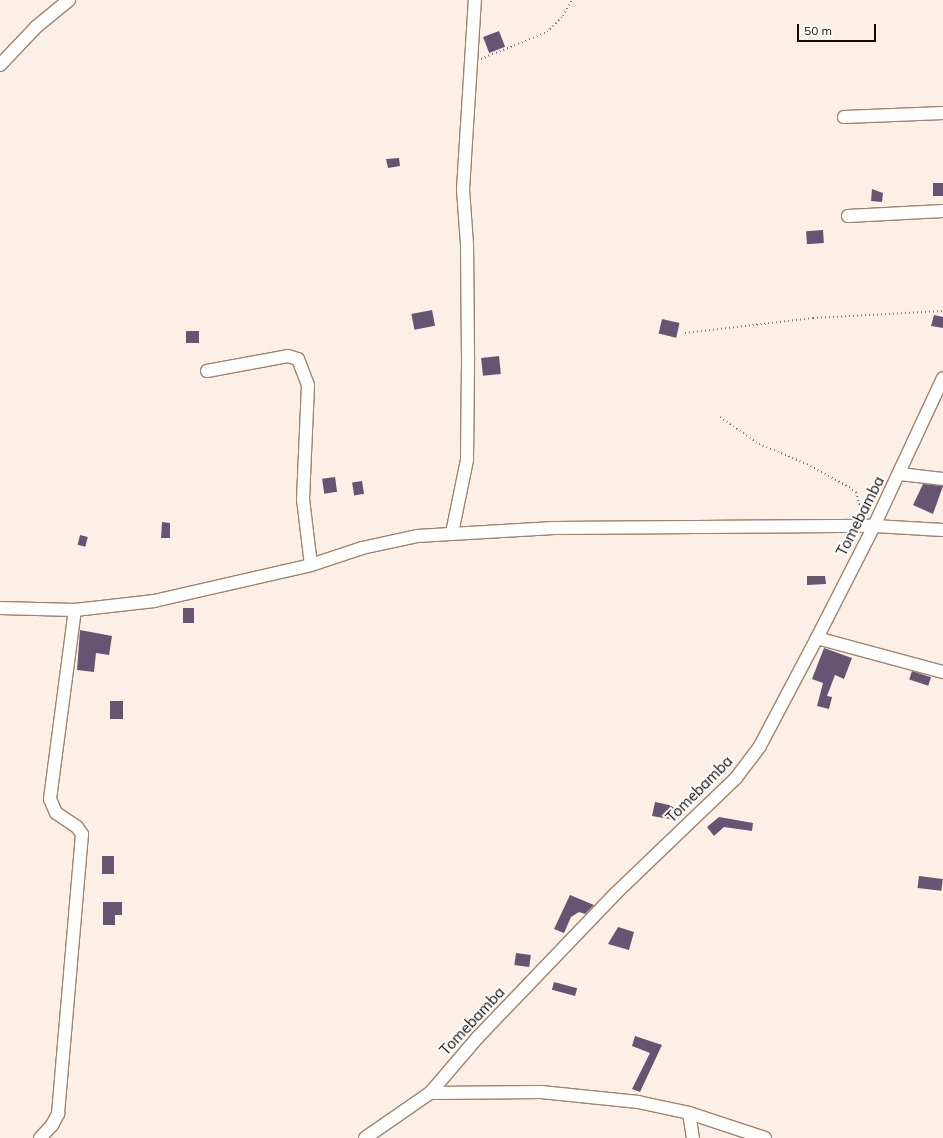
<!DOCTYPE html>
<style>
body{margin:0}
#map{position:relative;width:943px;height:1138px;overflow:hidden;background:#fcefe5;font-family:Mulish,sans-serif}
div>[style]{position:absolute}
[style*='--x']{left:calc(var(--x)*1px);top:calc(var(--y)*1px);width:calc(var(--w)*1px);rotate:calc(var(--a)*1deg)}
.building>*{inset:0;background:#645673;transform-origin:0 0}
.path>*{height:2px;margin-top:-1px;transform-origin:0;background:repeating-linear-gradient(90deg,#81756d 0 1px,transparent 0 4px)}
.roads{filter:drop-shadow(1px 0 #a1846d) drop-shadow(-1px 0 #a1846d) drop-shadow(0 1px #a1846d) drop-shadow(0 -1px #a1846d)}
.minor>*{height:12px;margin:-6px;padding:0 6px;transform-origin:6px;border-radius:6px;background:#fff}
span{translate:-50% -50%;white-space:nowrap;text-align:center;line-height:1.15;-webkit-text-stroke:4px #fff;paint-order:stroke}
.street-label{font-size:15px;color:#140a03}
.scale{position:absolute;left:797px;top:24px;width:79px;height:18px;box-sizing:border-box;border:2px solid #140a03;border-top:0;padding-left:5px;font-size:12px;line-height:14px;white-space:nowrap;color:#140a03;-webkit-text-stroke:3px #fff;paint-order:stroke}
</style>
<div id="map">
<div class="building">
<i style="left:499px;top:31px;width:17px;height:17px;rotate:69deg"></i>
<i style="clip-path:polygon(399px 158px,400px 166px,388px 168px,386px 159px)"></i>
<i style="left:933px;top:183px;width:10px;height:13px"></i>
<i style="clip-path:polygon(872px 189px,883px 193px,882px 202px,871px 201px)"></i>
<i style="left:823px;top:230px;width:13px;height:17px;rotate:86deg"></i>
<i style="left:432px;top:310px;width:16px;height:21px;rotate:79deg"></i>
<i style="clip-path:polygon(934px 315px,943px 317px,943px 328px,931px 326px)"></i>
<i style="left:662px;top:319px;width:18px;height:15px;rotate:13deg"></i>
<i style="left:186px;top:331px;width:13px;height:12px"></i>
<i style="left:499px;top:356px;width:18px;height:18px;rotate:84deg"></i>
<i style="left:335px;top:477px;width:15px;height:13px;rotate:82deg"></i>
<i style="left:362px;top:481px;width:13px;height:10px;rotate:81deg"></i>
<i style="clip-path:polygon(923px 484px,943px 486px,933px 514px,913px 505px)"></i>
<i style="clip-path:polygon(162px 522px,170px 523px,170px 538px,161px 538px)"></i>
<i style="left:80px;top:535px;width:8px;height:10px;rotate:14deg"></i>
<i style="clip-path:polygon(807px 576px,825px 576px,826px 584px,807px 585px)"></i>
<i style="left:183px;top:608px;width:11px;height:15px"></i>
<i style="clip-path:polygon(80px 630px,112px 636px,109px 655px,96px 653px,94px 672px,77px 670px)"></i>
<i style="clip-path:polygon(824px 648px,852px 658px,844px 679px,835px 675px,827px 696px,832px 697px,829px 709px,817px 706px,823px 683px,812px 679px)"></i>
<i style="left:912px;top:671px;width:20px;height:9px;rotate:18deg"></i>
<i style="left:110px;top:701px;width:13px;height:18px"></i>
<i style="clip-path:polygon(655px 802px,669px 805px,678px 810px,676px 820px,652px 816px)"></i>
<i style="clip-path:polygon(719px 817px,753px 823px,752px 831px,724px 827px,714px 836px,707px 827px)"></i>
<i style="left:102px;top:856px;width:12px;height:18px"></i>
<i style="left:919px;top:876px;width:24px;height:12px;rotate:7deg"></i>
<i style="clip-path:polygon(570px 895px,594px 905px,585px 914px,579px 912px,571px 917px,564px 933px,554px 929px)"></i>
<i style="clip-path:polygon(103px 902px,122px 902px,122px 915px,115px 915px,115px 925px,103px 925px)"></i>
<i style="clip-path:polygon(618px 927px,634px 932px,629px 950px,608px 944px)"></i>
<i style="left:516px;top:953px;width:15px;height:12px;rotate:8deg"></i>
<i style="left:554px;top:982px;width:24px;height:8px;rotate:15deg"></i>
<i style="clip-path:polygon(635px 1036px,662px 1045px,640px 1092px,632px 1089px,650px 1053px,632px 1046px)"></i>
</div>
<div class="path">
<i style="--x:481;--y:59;--w:71;--a:-22.2"></i>
<i style="--x:547;--y:32;--w:23;--a:-45"></i>
<i style="--x:563;--y:16;--w:18;--a:-61"></i>
<i style="--x:685;--y:333;--w:129;--a:-6.7"></i>
<i style="--x:813;--y:318;--w:130;--a:-3.1"></i>
<i style="--x:720;--y:417;--w:47;--a:34.7"></i>
<i style="--x:759;--y:444;--w:52;--a:22.6"></i>
<i style="--x:807;--y:464;--w:48;--a:28.7"></i>
<i style="--x:849;--y:487;--w:9;--a:36"></i>
<i style="--x:856;--y:492;--w:24;--a:75"></i>
</div>
<div class="roads">
<div class="minor">
<i style="--x:0;--y:65;--w:52;--a:-46.5"></i>
<i style="--x:36;--y:27;--w:43;--a:-39.3"></i>
<i style="--x:844;--y:117;--w:99;--a:-2.3"></i>
<i style="--x:848;--y:216;--w:95;--a:-3"></i>
<i style="--x:207;--y:371;--w:82;--a:-10.5"></i>
<i style="--x:288;--y:356;--w:10;--a:17"></i>
<i style="--x:298;--y:359;--w:28;--a:69"></i>
<i style="--x:308;--y:385;--w:114;--a:92.5"></i>
<i style="--x:303;--y:499;--w:66;--a:83.1"></i>
<i style="--x:899;--y:474;--w:44;--a:6.5"></i>
<i style="--x:452;--y:533;--w:75;--a:-78.4"></i>
<i style="--x:467;--y:460;--w:103;--a:-89.4"></i>
<i style="--x:468;--y:357;--w:113;--a:-90.5"></i>
<i style="--x:467;--y:244;--w:55;--a:-94.2"></i>
<i style="--x:463;--y:189;--w:189;--a:-86.4"></i>
<i style="--x:0;--y:608;--w:75;--a:1.5"></i>
<i style="--x:75;--y:610;--w:80;--a:-6.5"></i>
<i style="--x:154;--y:601;--w:161;--a:-12.9"></i>
<i style="--x:311;--y:565;--w:54;--a:-18.4"></i>
<i style="--x:362;--y:548;--w:56;--a:-12.3"></i>
<i style="--x:417;--y:536;--w:137;--a:-3.3"></i>
<i style="--x:554;--y:528;--w:320;--a:-0.4"></i>
<i style="--x:874;--y:526;--w:69;--a:3.3"></i>
<i style="--x:817;--y:638;--w:131;--a:15.1"></i>
<i style="--x:430;--y:1093;--w:111;--a:-0.5"></i>
<i style="--x:541;--y:1092;--w:98;--a:5.9"></i>
<i style="--x:638;--y:1102;--w:52;--a:12.2"></i>
<i style="--x:689;--y:1113;--w:80;--a:18.2"></i>
<i style="--x:689;--y:1113;--w:25;--a:81"></i>
<i style="--x:40;--y:1138;--w:18;--a:-47"></i>
<i style="--x:52;--y:1125;--w:13;--a:-61"></i>
<i style="--x:58;--y:1114;--w:281;--a:-85.1"></i>
<i style="--x:82;--y:834;--w:9;--a:-126"></i>
<i style="--x:77;--y:827;--w:25;--a:-146"></i>
<i style="--x:56;--y:813;--w:15;--a:-113"></i>
<i style="--x:50;--y:799;--w:191;--a:-82.5"></i>
<i style="--x:365;--y:1138;--w:79;--a:-34.7"></i>
<i style="--x:430;--y:1093;--w:74;--a:-49.4"></i>
<i style="--x:478;--y:1037;--w:198;--a:-46.2"></i>
<i style="--x:615;--y:894;--w:168;--a:-43.8"></i>
<i style="--x:736;--y:778;--w:40;--a:-53"></i>
<i style="--x:760;--y:746;--w:122;--a:-62.2"></i>
<i style="--x:817;--y:638;--w:126;--a:-63"></i>
<i style="--x:874;--y:526;--w:163;--a:-65"></i>
</div>
</div>
<div class="street-label">
<span style="left:860px;top:516px;rotate:-63deg">Tomebamba</span>
<span style="left:699px;top:789px;rotate:-45deg">Tomebamba</span>
<span style="left:472px;top:1021px;rotate:-47deg">Tomebamba</span>
</div>
<div class="scale">50 m</div>
</div>
